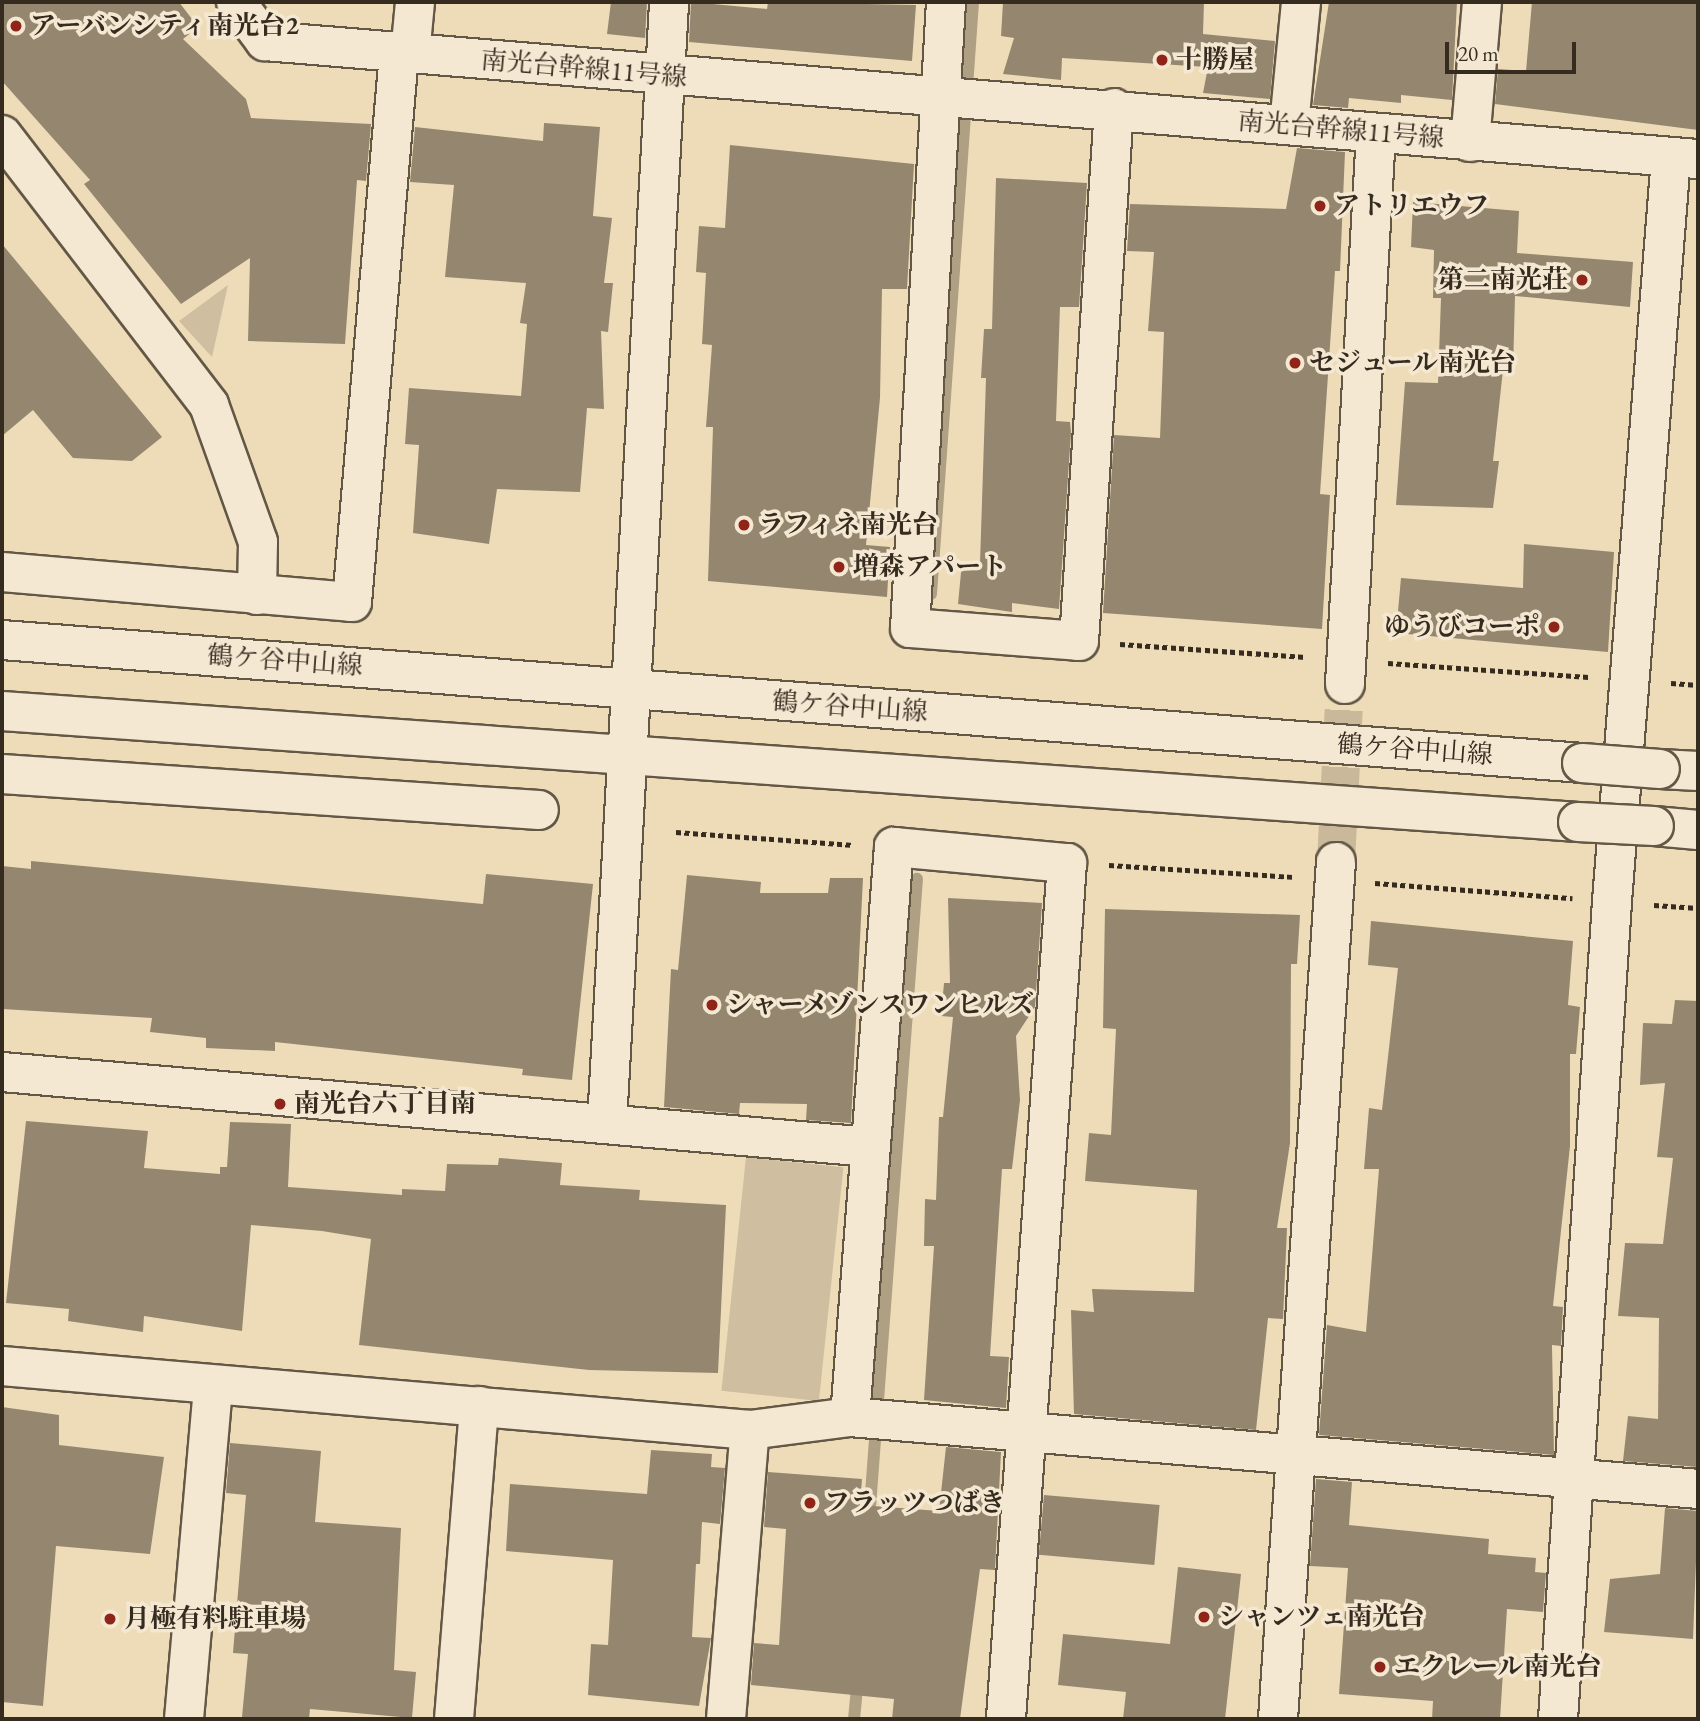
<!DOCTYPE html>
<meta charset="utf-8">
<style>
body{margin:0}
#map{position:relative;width:1700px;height:1721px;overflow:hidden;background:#eedcb9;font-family:"EB Garamond","Noto Serif JP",serif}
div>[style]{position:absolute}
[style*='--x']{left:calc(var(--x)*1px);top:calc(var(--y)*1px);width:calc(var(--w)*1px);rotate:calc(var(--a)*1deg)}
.green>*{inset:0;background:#cfbe9f;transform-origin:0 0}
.stream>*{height:12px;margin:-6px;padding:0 6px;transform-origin:6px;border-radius:6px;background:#afa084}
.building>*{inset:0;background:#95876f;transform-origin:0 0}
.minor-tunnel>*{height:38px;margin-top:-19px;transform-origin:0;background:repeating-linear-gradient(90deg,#c9b99a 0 38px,transparent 0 57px)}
.path>*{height:4.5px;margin-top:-2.25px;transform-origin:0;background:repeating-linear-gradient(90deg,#352b1e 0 5px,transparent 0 8.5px)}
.roads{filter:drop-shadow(2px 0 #635745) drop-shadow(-2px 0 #635745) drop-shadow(0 2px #635745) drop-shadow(0 -2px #635745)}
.minor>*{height:38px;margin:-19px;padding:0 19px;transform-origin:19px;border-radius:19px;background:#f4e8d2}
.bridges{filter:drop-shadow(2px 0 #635745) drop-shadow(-2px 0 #635745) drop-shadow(0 2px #635745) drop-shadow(0 -2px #635745)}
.minor-bridge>*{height:38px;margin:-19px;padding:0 19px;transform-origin:19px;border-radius:19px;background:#f4e8d2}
.dots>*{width:19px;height:19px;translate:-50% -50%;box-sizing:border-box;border:4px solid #f4e8d2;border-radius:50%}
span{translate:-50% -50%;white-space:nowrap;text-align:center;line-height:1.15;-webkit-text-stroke:7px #f4e8d2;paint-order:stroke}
.poi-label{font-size:26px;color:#352b1e;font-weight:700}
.left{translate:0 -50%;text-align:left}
.right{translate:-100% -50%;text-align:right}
.street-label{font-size:26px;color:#352b1e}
.frame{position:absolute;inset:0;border:4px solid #352b1e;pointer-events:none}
.scale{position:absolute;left:1445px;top:42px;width:131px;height:32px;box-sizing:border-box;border:4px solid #352b1e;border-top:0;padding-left:9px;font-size:21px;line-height:24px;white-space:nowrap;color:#352b1e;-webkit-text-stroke:5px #f4e8d2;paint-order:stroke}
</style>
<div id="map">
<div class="green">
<i style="clip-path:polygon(228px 285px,212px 357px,179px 321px)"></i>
<i style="left:746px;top:1157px;width:98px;height:235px;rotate:6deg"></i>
</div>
<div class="stream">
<i style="--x:931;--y:594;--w:593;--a:-85.94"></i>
<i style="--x:869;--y:1520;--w:643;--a:-85.72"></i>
<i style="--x:854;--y:1719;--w:41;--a:-84.4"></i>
</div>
<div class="building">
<i style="clip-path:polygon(2px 2px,179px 2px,198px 27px,183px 39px,246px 99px,251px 118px,371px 124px,366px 181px,357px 180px,345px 344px,248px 341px,250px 258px,181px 304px,84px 184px,90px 180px,2px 81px)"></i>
<i style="clip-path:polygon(611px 2px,647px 2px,645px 38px,607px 34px)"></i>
<i style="clip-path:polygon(691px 2px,767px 9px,768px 2px,916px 5px,912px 61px,689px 42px)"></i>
<i style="clip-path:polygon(1003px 2px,1204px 2px,1203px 34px,1275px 41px,1270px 99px,1203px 93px,1208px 67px,1062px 58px,1061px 80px,1003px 74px,1014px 38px,1001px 36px)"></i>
<i style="clip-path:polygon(1329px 2px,1457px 2px,1452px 100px,1401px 95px,1401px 103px,1349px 98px,1348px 108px,1313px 105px)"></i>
<i style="clip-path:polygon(1532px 2px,1698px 2px,1698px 130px,1495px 104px,1498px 69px,1526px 71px)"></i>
<i style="clip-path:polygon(544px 123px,600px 127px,593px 216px,612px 218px,604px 283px,613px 283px,608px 332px,601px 331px,604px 409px,587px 408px,580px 492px,497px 489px,489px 544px,413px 533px,419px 445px,405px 444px,409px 388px,521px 396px,527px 324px,520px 323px,526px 283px,445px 277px,454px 185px,410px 182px,415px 127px,543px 141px)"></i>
<i style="clip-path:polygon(730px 145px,914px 164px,907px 289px,882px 289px,880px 398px,866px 545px,890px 547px,887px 597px,708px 581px,713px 427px,706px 427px,712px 345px,702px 344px,706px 273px,696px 272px,699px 226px,725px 228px)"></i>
<i style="clip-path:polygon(1297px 148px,1345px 152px,1340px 271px,1335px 271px,1320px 494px,1330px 495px,1322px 629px,1103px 613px,1114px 435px,1160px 438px,1164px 332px,1148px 331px,1154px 252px,1127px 251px,1130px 204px,1286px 209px)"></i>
<i style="clip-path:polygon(996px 178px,1087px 183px,1079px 307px,1060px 307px,1056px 421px,1070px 422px,1071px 433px,1059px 609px,1012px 603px,1012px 612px,958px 604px,962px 562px,980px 563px,986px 378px,981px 378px,984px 329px,992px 329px)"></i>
<i style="clip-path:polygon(1413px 202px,1519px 211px,1517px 253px,1633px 262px,1630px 307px,1515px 296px,1513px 371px,1503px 370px,1493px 461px,1499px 461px,1493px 508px,1396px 505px,1405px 382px,1438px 383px,1441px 298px,1433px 298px,1434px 250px,1411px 247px)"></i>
<i style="clip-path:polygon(2px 244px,162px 437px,132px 461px,73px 458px,33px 410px,2px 436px)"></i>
<i style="clip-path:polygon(1524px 544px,1614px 552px,1608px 652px,1396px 633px,1401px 578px,1523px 588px)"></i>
<i style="clip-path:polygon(31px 861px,483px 904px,486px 874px,593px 884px,572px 1080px,522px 1075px,523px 1069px,275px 1042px,275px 1051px,206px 1048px,206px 1038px,150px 1032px,152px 1018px,2px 1009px,2px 866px,31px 869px)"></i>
<i style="clip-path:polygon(687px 875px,761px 882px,760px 893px,828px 893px,830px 878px,863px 878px,851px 1123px,806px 1120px,807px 1104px,740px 1103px,739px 1114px,664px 1107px,671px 969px,678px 970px)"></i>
<i style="clip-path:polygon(948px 898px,1042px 903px,1035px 1007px,1016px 1036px,1020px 1100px,1012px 1169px,1002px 1169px,990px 1356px,1009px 1357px,1006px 1408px,924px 1400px,934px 1246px,924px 1246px,925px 1199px,936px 1200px,939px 1117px,943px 1117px,953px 1017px,941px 1016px,944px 983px,950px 983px)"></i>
<i style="clip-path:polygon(1105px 909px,1300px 915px,1297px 964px,1291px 964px,1290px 1143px,1277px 1228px,1287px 1228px,1283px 1319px,1268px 1318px,1256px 1430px,1074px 1414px,1071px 1310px,1094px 1312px,1092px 1289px,1194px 1292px,1197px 1190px,1085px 1181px,1089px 1133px,1111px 1135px,1116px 1029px,1103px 1028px)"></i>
<i style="clip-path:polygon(1371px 921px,1573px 941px,1568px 1005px,1580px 1007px,1576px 1054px,1570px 1054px,1570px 1146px,1553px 1306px,1563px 1307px,1561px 1346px,1552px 1345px,1554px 1455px,1319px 1435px,1327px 1325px,1366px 1332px,1379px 1169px,1364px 1169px,1369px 1108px,1382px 1110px,1398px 968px,1368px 965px)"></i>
<i style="clip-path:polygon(1675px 1000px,1698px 1001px,1698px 1467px,1623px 1461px,1628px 1416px,1658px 1419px,1659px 1318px,1618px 1316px,1625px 1243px,1663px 1244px,1673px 1158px,1657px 1157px,1665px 1083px,1640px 1085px,1643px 1023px,1672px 1024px)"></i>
<i style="clip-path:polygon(26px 1121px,148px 1131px,144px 1168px,220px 1174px,220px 1167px,227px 1167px,230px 1122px,291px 1124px,288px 1187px,402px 1195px,402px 1189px,445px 1191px,447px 1164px,498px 1165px,499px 1158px,562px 1163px,560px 1185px,640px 1190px,639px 1200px,726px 1205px,718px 1373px,589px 1370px,359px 1345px,371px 1239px,322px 1231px,251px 1225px,242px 1331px,144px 1316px,143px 1332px,68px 1321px,69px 1309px,6px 1303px)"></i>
<i style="clip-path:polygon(2px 1407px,59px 1415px,59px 1445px,164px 1457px,150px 1554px,56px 1546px,43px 1706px,2px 1702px)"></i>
<i style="clip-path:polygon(230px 1443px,321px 1451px,315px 1522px,401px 1528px,394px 1670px,416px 1672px,412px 1718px,310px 1709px,309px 1719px,242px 1717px,248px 1654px,233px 1653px,246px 1495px,226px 1493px)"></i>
<i style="clip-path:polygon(946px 1447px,1001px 1452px,995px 1570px,980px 1569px,960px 1719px,892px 1719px,894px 1699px,751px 1685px,754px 1643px,779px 1645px,786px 1529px,764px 1527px,768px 1472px,862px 1479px,860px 1505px,939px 1511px)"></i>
<i style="clip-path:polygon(651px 1450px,712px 1454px,711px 1467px,725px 1468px,720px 1524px,702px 1522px,700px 1564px,696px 1564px,692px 1637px,711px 1638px,699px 1706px,588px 1695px,591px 1644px,608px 1645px,613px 1560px,506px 1551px,510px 1484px,647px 1494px)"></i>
<i style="clip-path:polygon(1316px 1479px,1352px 1482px,1349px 1525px,1489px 1539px,1488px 1554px,1536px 1558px,1535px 1572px,1546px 1573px,1543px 1612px,1507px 1609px,1500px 1719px,1432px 1719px,1433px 1701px,1339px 1694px,1348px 1568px,1310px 1566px)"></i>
<i style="left:1044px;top:1495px;width:116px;height:60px;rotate:5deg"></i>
<i style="clip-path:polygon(1665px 1508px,1698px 1511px,1693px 1639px,1604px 1632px,1610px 1579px,1660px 1574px)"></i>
<i style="clip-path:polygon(1178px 1567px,1241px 1574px,1225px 1719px,1123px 1719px,1126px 1692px,1058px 1685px,1063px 1634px,1170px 1644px)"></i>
</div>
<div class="minor-tunnel">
<i style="--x:1336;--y:862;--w:178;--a:-87.1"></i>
</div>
<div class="path">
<i style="--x:1120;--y:644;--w:186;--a:4"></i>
<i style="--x:1388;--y:663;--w:201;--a:4"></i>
<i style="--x:1671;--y:683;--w:27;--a:4"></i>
<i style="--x:676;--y:832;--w:178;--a:4.2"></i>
<i style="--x:1109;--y:865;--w:184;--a:3.7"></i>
<i style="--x:1375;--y:883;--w:198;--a:4.4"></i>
<i style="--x:1654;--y:905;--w:44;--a:3.9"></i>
</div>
<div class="roads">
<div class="minor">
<i style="--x:236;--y:2;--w:49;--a:53.4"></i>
<i style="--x:265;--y:41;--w:1438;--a:4.71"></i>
<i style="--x:946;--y:2;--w:627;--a:93.29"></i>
<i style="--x:910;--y:628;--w:169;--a:4.4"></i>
<i style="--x:1079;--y:641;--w:534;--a:-86.24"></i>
<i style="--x:410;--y:55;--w:53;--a:-84.6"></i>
<i style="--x:1289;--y:125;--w:124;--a:-84.4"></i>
<i style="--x:2;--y:135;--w:340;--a:52.5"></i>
<i style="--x:209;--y:405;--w:145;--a:70.3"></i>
<i style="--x:258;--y:542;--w:53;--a:91.1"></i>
<i style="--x:1470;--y:142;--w:141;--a:-85.1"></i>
<i style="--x:2;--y:572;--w:351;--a:4.9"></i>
<i style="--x:352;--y:602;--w:550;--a:-85.1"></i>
<i style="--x:2;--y:640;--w:1585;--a:4.45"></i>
<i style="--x:1345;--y:684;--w:552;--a:-86.78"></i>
<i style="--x:2;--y:711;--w:1580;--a:4.03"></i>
<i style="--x:1660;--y:769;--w:38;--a:3"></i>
<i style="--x:2;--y:774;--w:538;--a:3.84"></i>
<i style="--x:1654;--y:826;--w:44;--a:5.2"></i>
<i style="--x:2;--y:1072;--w:871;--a:4.94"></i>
<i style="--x:607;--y:1123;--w:1123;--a:-86.83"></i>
<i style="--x:2;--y:1366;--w:751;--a:4.89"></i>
<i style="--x:750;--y:1430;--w:101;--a:-7.4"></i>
<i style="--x:850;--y:1417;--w:851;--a:4.85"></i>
<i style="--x:850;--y:1417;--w:572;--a:-85.59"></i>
<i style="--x:894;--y:847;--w:174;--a:5.3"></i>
<i style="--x:1067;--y:863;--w:858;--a:94.08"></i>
<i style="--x:184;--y:1719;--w:335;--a:-85"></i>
<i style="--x:454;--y:1719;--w:314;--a:-85.4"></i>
<i style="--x:726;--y:1719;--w:290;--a:-85.3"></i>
<i style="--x:1278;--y:1719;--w:859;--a:-86.13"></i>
<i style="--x:1558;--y:1719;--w:820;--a:-86.22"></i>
<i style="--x:1612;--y:901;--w:745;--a:-85.46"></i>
</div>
</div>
<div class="bridges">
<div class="minor-bridge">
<i style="--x:1582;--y:763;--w:78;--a:4.4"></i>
<i style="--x:1578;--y:822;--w:76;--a:3"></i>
</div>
</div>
<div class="dots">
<i style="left:16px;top:26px;background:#8f2418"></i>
<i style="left:1162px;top:60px;background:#8f2418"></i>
<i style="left:1320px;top:206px;background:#8f2418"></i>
<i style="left:1582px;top:280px;background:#8f2418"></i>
<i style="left:1295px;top:363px;background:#8f2418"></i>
<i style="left:744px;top:525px;background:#8f2418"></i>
<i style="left:839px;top:567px;background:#8f2418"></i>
<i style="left:1554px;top:627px;background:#8f2418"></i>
<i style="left:712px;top:1005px;background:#8f2418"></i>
<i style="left:280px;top:1104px;background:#8f2418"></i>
<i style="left:810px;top:1503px;background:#8f2418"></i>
<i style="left:1204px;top:1617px;background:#8f2418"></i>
<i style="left:110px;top:1619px;background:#8f2418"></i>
<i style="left:1380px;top:1667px;background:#8f2418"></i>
</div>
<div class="poi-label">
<span class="left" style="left:30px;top:26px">アーバンシティ南光台2</span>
<span class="left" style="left:1176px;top:60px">十勝屋</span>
<span class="left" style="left:1334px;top:206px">アトリエウフ</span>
<span class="right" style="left:1568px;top:280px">第二南光荘</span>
<span class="left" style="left:1309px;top:363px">セジュール南光台</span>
<span class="left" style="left:758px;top:525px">ラフィネ南光台</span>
<span class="left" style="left:853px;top:567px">増森アパート</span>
<span class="right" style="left:1540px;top:627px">ゆうびコーポ</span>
<span class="left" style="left:726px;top:1005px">シャーメゾンスワンヒルズ</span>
<span class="left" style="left:294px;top:1104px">南光台六丁目南</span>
<span class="left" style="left:824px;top:1503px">フラッツつばき</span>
<span class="left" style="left:1218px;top:1617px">シャンツェ南光台</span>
<span class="left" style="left:124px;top:1619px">月極有料駐車場</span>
<span class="left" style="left:1394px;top:1667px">エクレール南光台</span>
</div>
<div class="street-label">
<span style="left:584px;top:69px;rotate:5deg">南光台幹線11号線</span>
<span style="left:1341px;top:130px;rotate:5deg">南光台幹線11号線</span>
<span style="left:285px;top:661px;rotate:4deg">鶴ケ谷中山線</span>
<span style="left:850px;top:707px;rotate:4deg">鶴ケ谷中山線</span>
<span style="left:1415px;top:750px;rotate:4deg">鶴ケ谷中山線</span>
</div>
<div class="frame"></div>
<div class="scale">20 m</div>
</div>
